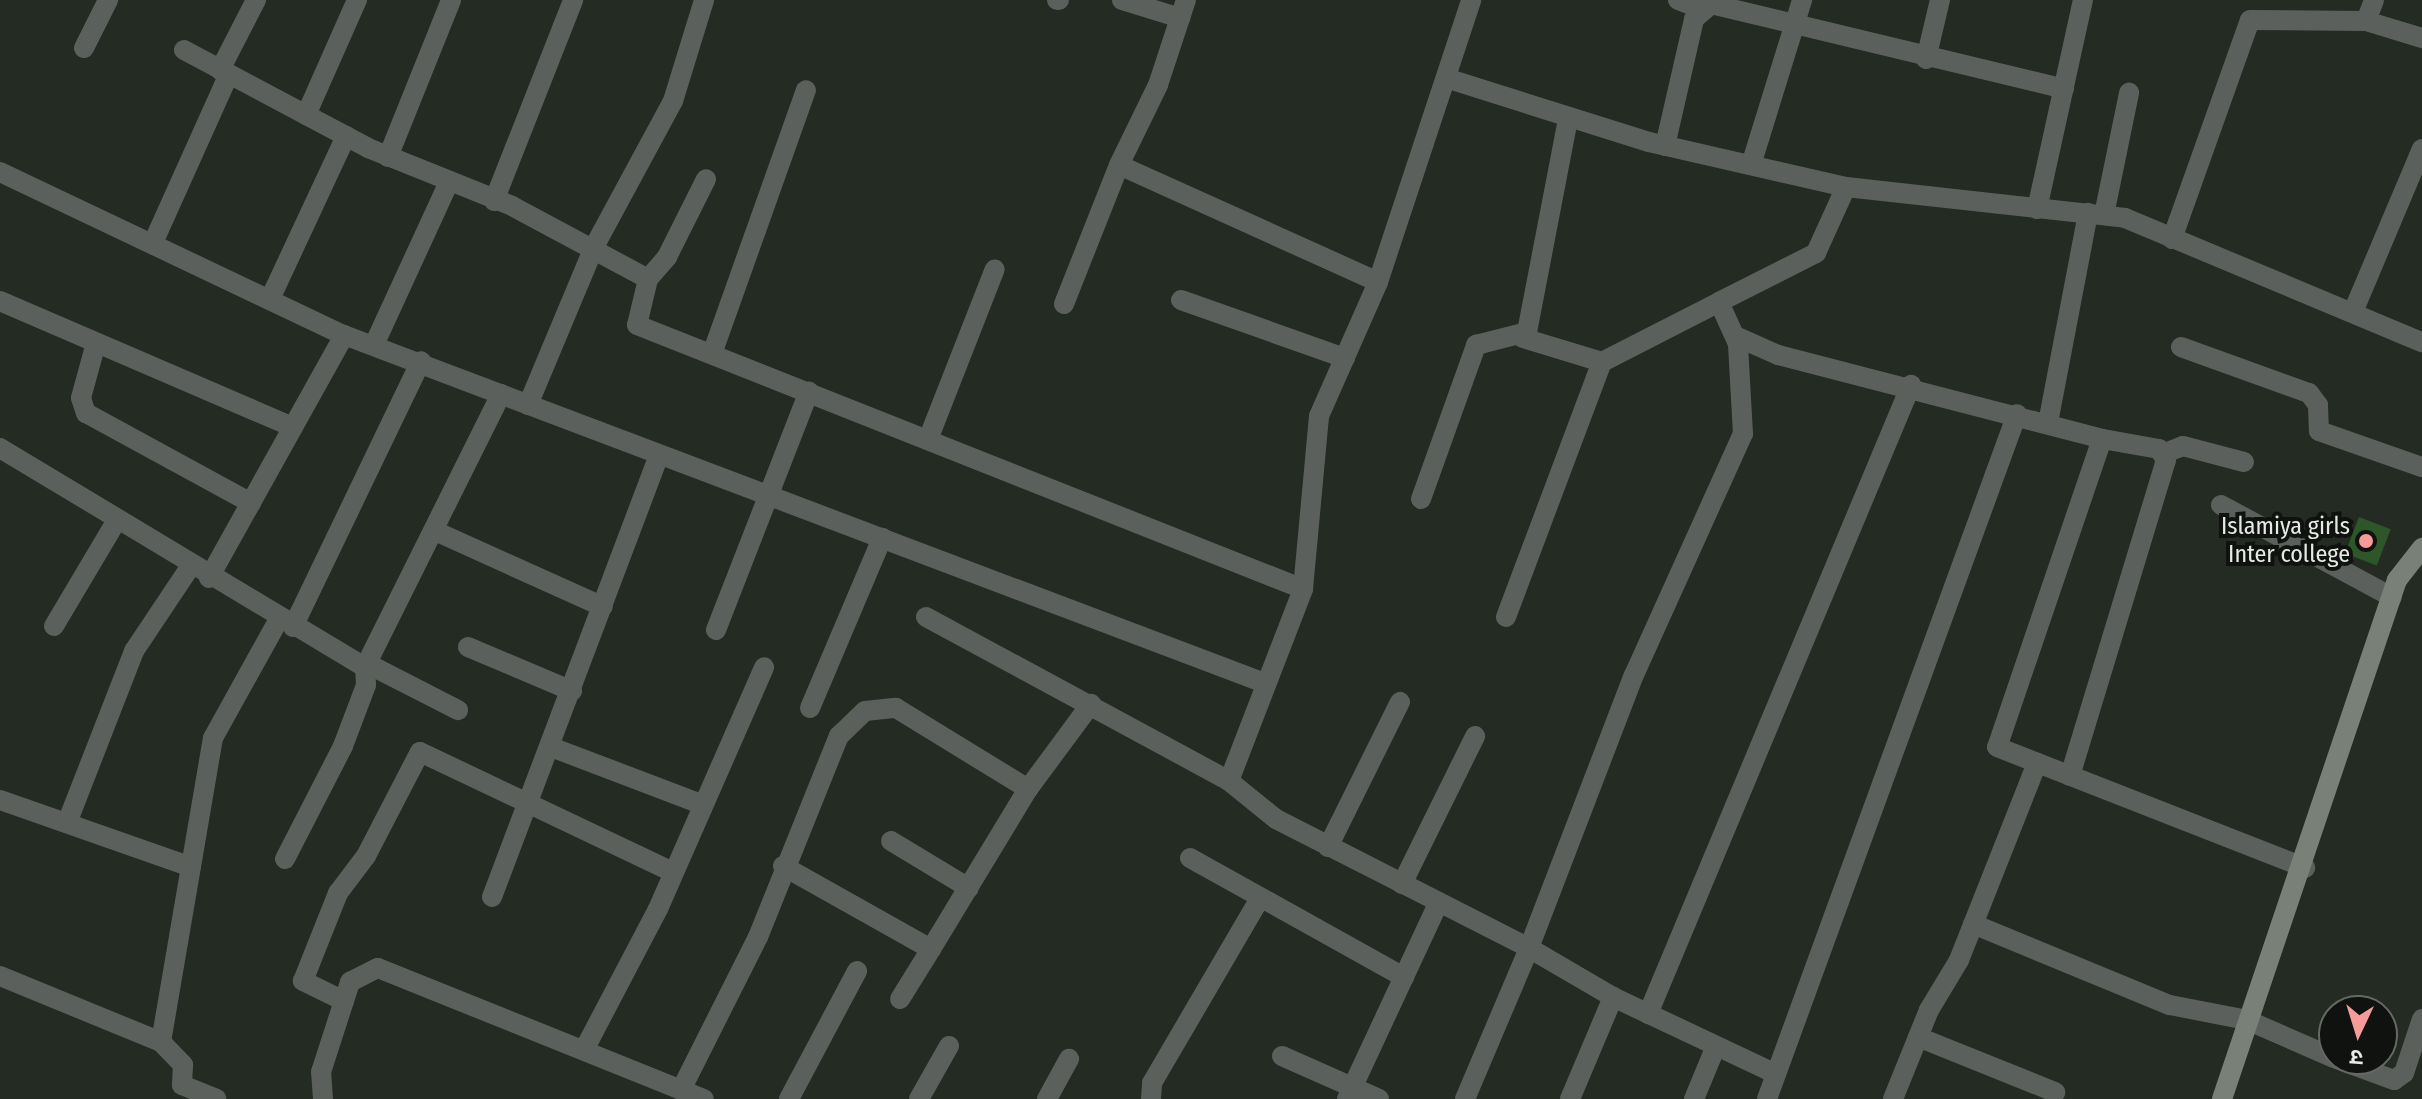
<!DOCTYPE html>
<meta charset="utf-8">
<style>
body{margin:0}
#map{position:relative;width:2422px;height:1099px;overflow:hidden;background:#232b22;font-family:"Fira Sans Condensed","Noto Sans Devanagari",sans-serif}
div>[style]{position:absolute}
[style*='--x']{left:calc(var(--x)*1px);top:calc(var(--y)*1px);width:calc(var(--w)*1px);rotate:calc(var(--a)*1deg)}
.building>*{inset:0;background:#2d5729;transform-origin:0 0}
.street>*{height:20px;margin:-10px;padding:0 10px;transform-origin:10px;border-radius:10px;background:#5c605c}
.secondary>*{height:20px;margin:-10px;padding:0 10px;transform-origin:10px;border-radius:10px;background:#798078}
.dots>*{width:22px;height:22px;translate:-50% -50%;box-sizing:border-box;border:4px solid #0f120e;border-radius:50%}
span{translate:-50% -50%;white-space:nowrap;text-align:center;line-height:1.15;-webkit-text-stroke:8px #0f120e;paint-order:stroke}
.poi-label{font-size:24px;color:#e5eae4}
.right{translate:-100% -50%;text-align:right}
.north{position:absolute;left:2318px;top:995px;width:80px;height:80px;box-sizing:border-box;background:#0f120e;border:2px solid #656864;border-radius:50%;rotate:184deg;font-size:22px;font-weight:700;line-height:32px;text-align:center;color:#e5eae4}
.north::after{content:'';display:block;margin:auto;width:28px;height:36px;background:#f59b99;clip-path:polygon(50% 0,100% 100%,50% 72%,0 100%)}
</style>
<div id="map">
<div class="building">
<i style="left:2359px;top:517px;width:34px;height:39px;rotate:21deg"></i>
</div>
<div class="street">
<i style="--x:1057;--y:0;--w:2;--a:0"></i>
<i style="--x:1122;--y:0;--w:61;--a:17.2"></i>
<i style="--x:1678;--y:0;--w:25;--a:21"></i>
<i style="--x:2366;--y:21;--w:59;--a:16.9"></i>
<i style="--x:84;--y:48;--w:54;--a:-63.4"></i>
<i style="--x:184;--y:50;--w:208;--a:28"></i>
<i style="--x:368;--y:148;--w:155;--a:21.9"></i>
<i style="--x:512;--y:206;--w:154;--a:28.2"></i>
<i style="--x:648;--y:279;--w:47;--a:103.4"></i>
<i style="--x:637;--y:325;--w:716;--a:21.62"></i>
<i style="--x:1926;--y:59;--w:61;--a:-76.7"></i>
<i style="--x:220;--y:70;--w:79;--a:-62.8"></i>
<i style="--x:1449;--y:79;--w:210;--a:17.5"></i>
<i style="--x:1649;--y:142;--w:202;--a:12.9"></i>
<i style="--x:306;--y:115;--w:126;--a:-66.1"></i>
<i style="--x:1665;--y:146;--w:130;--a:-77.1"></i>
<i style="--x:1694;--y:19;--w:23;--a:-41"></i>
<i style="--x:1711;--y:4;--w:363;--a:13.5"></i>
<i style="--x:388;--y:157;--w:169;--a:-68.1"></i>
<i style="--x:1119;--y:165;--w:89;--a:-64"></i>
<i style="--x:1158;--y:85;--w:89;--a:-71.8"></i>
<i style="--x:1751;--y:165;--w:173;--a:-72.8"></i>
<i style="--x:0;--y:172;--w:381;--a:25.4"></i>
<i style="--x:344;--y:335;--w:981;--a:20.71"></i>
<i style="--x:494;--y:201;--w:216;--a:-68.5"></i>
<i style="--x:2037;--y:209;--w:214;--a:-77.6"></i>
<i style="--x:2104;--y:215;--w:125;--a:-78.4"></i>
<i style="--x:2172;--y:239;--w:232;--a:-70.4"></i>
<i style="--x:2250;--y:20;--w:116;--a:0.5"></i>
<i style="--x:2366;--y:21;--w:22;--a:-69"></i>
<i style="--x:153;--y:243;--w:185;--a:-65.8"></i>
<i style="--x:648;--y:279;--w:29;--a:-49"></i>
<i style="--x:667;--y:257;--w:87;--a:-63.4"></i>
<i style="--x:270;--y:299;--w:180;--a:-65"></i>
<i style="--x:1181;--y:300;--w:174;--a:19.5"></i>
<i style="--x:0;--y:301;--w:319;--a:23.3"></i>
<i style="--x:1064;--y:304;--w:149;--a:-68.4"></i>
<i style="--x:1119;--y:165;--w:284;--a:24.3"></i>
<i style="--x:2353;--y:312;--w:177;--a:-67.1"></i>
<i style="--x:1735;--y:336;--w:47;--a:23.8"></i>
<i style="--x:1778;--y:355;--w:335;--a:14.5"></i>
<i style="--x:2102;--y:439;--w:325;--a:108.8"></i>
<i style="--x:1997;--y:747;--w:331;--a:21.4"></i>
<i style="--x:1523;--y:338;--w:83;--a:16.9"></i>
<i style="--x:96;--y:343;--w:57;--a:105.3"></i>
<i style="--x:81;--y:398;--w:16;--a:72"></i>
<i style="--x:86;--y:413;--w:188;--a:28.6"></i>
<i style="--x:374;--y:345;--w:177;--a:-65.3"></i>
<i style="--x:2181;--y:347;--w:136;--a:19.8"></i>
<i style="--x:2309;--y:393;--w:15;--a:53"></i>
<i style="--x:2318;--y:405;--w:26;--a:88"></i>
<i style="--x:2319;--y:431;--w:109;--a:19.3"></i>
<i style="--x:712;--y:354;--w:280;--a:-70.4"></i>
<i style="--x:528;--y:405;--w:171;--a:-67.3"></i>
<i style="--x:594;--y:247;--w:166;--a:-61.6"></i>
<i style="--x:673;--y:101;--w:106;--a:-72.9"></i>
<i style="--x:2048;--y:423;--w:214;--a:-79.2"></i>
<i style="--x:929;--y:437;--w:180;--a:-68.6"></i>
<i style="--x:0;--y:448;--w:426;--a:31"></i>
<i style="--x:365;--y:667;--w:305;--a:-63.5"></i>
<i style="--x:2165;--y:453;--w:19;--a:-21"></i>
<i style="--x:2183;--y:446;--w:63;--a:14.7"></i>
<i style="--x:1421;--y:499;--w:164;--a:-70.3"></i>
<i style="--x:1476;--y:345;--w:53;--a:-14.3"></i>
<i style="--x:1527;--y:332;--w:217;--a:-79.1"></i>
<i style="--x:2221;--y:505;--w:194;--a:28.3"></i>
<i style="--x:435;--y:531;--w:184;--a:24.3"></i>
<i style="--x:209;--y:578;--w:278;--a:-60.9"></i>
<i style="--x:926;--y:617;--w:345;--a:28.4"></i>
<i style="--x:1229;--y:781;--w:60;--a:39"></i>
<i style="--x:1276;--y:819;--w:284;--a:27"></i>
<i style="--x:1529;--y:948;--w:292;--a:-69"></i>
<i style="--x:1634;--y:675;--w:265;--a:-65.7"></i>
<i style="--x:1743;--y:434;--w:90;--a:-93.2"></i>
<i style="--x:1738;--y:344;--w:46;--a:-114.3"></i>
<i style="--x:1719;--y:302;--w:109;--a:-26.8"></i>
<i style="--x:1816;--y:253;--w:72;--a:-65.6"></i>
<i style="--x:1846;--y:187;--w:281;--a:6.3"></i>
<i style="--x:2125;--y:218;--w:322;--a:22.7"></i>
<i style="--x:1506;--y:617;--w:272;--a:-69.4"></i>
<i style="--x:1602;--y:362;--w:131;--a:-27.1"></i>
<i style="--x:54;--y:626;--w:123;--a:-59.3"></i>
<i style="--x:293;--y:627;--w:295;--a:-64.3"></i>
<i style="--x:716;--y:630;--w:256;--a:-68.7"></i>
<i style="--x:468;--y:647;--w:113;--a:22.9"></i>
<i style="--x:370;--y:665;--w:99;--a:27.1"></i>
<i style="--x:810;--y:708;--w:185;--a:-67"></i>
<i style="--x:551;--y:747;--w:160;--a:20.8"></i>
<i style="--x:2070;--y:776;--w:330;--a:-73.1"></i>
<i style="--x:2166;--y:460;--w:13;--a:-122"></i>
<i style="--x:2159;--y:449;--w:58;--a:-170"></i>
<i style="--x:1229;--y:781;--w:206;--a:-68.9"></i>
<i style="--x:1303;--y:589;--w:174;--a:-84.7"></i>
<i style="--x:1319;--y:416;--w:146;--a:-66.2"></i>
<i style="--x:1378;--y:282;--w:297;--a:-71.7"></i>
<i style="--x:0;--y:800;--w:202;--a:19.3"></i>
<i style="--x:67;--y:823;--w:185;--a:-68.7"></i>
<i style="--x:134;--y:651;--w:101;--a:-56.3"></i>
<i style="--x:891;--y:841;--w:91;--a:31.1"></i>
<i style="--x:1328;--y:847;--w:162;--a:-63.6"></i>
<i style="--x:1190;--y:858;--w:245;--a:29.1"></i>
<i style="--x:285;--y:859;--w:127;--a:-62.8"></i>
<i style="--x:343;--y:746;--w:65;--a:-69.3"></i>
<i style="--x:366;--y:685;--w:18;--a:-93"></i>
<i style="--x:783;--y:866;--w:170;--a:29.3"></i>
<i style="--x:931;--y:949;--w:187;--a:-58.8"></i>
<i style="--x:1028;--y:789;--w:106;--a:-53.5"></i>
<i style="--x:1402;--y:884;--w:165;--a:-63.7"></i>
<i style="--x:492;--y:897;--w:473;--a:-69.3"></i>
<i style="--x:1973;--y:924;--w:213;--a:22.4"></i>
<i style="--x:2170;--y:1005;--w:78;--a:11"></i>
<i style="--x:2247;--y:1020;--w:95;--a:23.6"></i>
<i style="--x:0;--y:976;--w:174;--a:22.3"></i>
<i style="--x:161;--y:1042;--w:308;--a:-80.3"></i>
<i style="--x:213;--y:738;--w:136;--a:-61"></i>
<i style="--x:900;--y:999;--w:59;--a:-58.2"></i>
<i style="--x:344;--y:1001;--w:46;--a:-154"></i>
<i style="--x:303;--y:981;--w:95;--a:-68.3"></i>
<i style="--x:338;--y:893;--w:46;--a:-52.9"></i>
<i style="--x:366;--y:856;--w:117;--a:-62.6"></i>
<i style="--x:420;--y:752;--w:280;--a:25.4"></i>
<i style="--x:1648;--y:1014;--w:682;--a:-67.31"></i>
<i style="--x:1918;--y:1037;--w:148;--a:21.9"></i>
<i style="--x:161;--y:1042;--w:32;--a:46"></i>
<i style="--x:183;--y:1065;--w:20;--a:93"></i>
<i style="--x:182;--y:1085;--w:37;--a:22"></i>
<i style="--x:584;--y:1050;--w:159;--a:-62.3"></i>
<i style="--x:658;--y:909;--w:264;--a:-66.3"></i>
<i style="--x:1282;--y:1056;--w:106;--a:23.9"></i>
<i style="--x:2337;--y:1059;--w:61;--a:20.2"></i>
<i style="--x:2394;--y:1080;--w:12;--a:-35"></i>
<i style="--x:2404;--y:1073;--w:57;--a:-71.6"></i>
<i style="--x:682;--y:1088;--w:169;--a:-63.3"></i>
<i style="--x:758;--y:937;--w:217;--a:-68.1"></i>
<i style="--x:839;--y:736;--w:36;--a:-44"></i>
<i style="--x:865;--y:711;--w:31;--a:-6"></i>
<i style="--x:896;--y:708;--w:155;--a:31.5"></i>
<i style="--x:323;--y:1099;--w:27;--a:-94"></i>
<i style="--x:321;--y:1072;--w:95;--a:-72.1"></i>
<i style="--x:350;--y:982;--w:31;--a:-27"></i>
<i style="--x:378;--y:968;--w:351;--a:21.9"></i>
<i style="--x:789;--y:1099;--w:145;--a:-62"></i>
<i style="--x:919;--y:1099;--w:61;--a:-60.5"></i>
<i style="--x:1047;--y:1099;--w:46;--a:-61.2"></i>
<i style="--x:1151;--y:1099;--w:16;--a:-86"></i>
<i style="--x:1152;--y:1083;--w:212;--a:-59.7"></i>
<i style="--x:1347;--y:1099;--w:217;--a:-65"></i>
<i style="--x:1465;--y:1099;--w:164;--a:-67"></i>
<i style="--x:1529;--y:948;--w:97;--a:30.3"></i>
<i style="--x:1570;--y:1099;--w:111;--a:-67.1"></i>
<i style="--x:1613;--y:997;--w:178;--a:25.3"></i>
<i style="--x:1694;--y:1099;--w:57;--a:-67.5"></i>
<i style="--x:1767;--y:1099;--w:729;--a:-69.95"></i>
<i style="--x:1893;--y:1099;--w:96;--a:-68"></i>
<i style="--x:1929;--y:1010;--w:58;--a:-59"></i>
<i style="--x:1959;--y:960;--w:212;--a:-68.4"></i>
</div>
<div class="secondary">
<i style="--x:2222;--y:1099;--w:548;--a:-71.37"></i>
<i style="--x:2397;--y:580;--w:41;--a:-52"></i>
</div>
<div class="dots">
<i style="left:2366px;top:541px;background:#f59b99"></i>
</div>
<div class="poi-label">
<span class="right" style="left:2350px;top:541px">Islamiya girls<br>Inter college</span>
</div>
<div class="north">उ</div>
</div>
